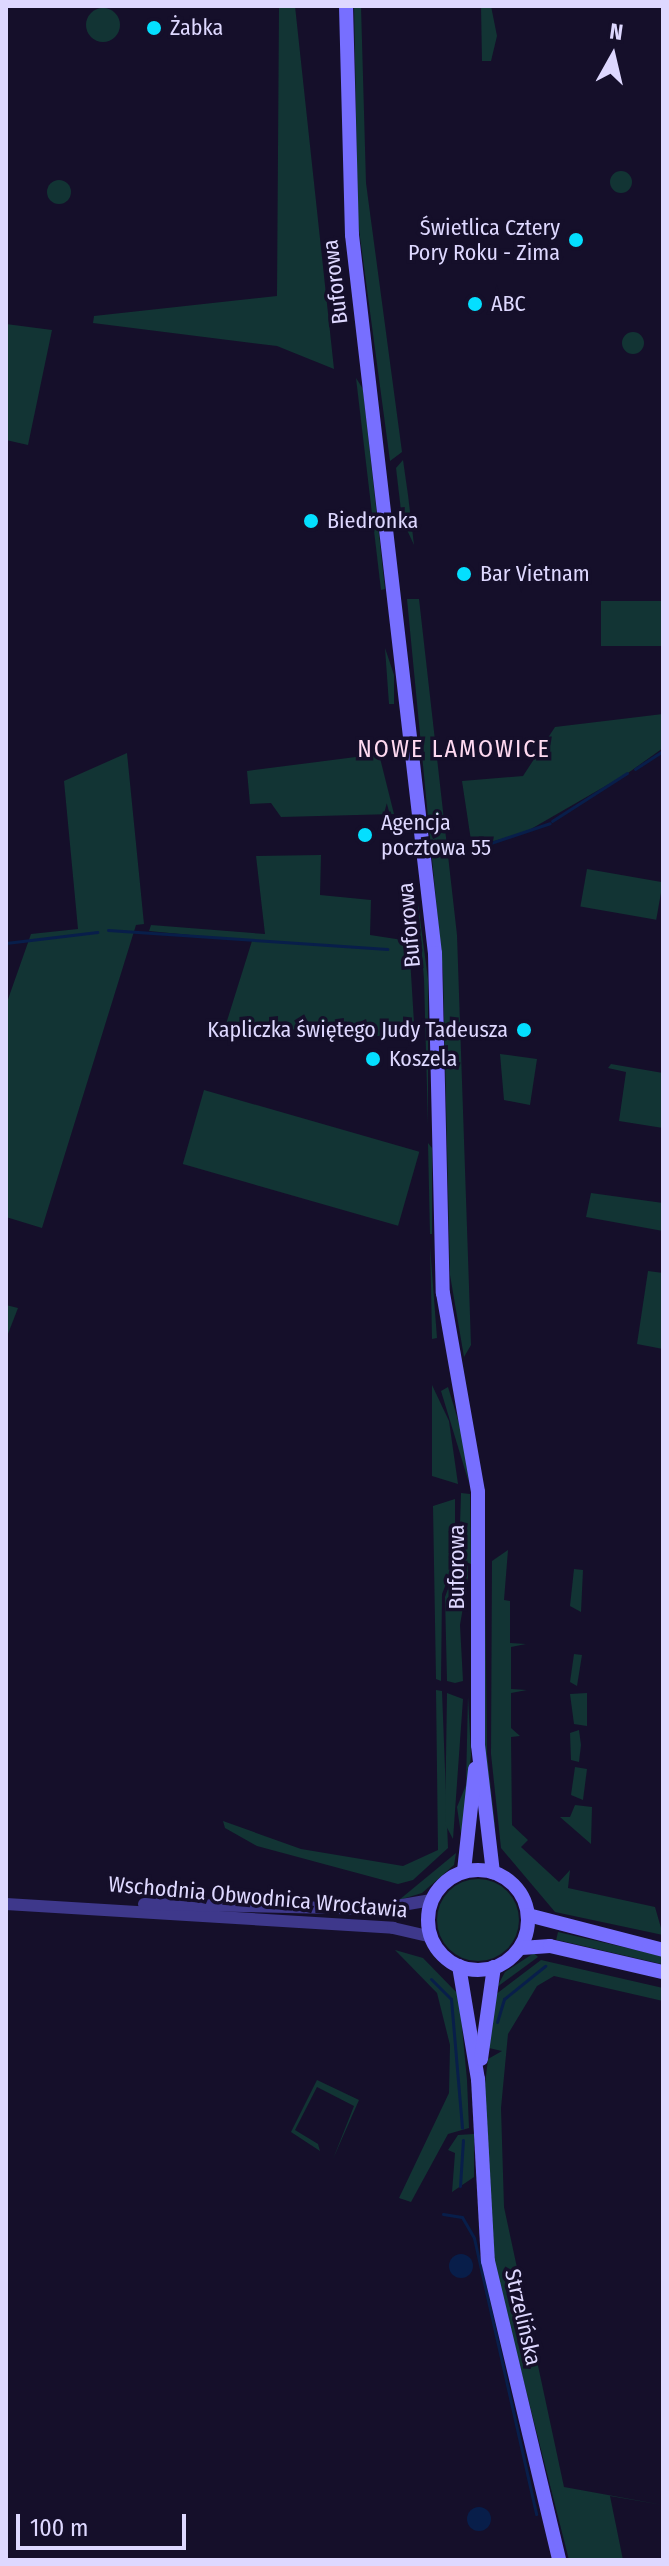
<!DOCTYPE html>
<meta charset="utf-8">
<style>
body{margin:0}
#map{position:relative;width:669px;height:2566px;overflow:hidden;background:#150f2a;font-family:"Fira Sans Condensed",sans-serif}
div>[style]{position:absolute}
[style*='--x']{left:calc(var(--x)*1px);top:calc(var(--y)*1px);width:calc(var(--w)*1px);rotate:calc(var(--a)*1deg)}
.green>*{inset:0;background:#123434;transform-origin:0 0}
.round{border-radius:50%}
.water>*{inset:0;background:#081e4a}
.stream>*{height:3px;margin:-1.5px;padding:0 1.5px;transform-origin:1.5px;border-radius:1.5px;background:#081e4a}
.tertiary>*{height:12px;margin:-6px;padding:0 6px;transform-origin:6px;border-radius:6px;background:#3e388b}
.secondary>*{height:14px;margin:-7px;padding:0 7px;transform-origin:7px;border-radius:7px;background:#776fff}
.secondary>.ring{margin:-7px;padding:0;box-sizing:content-box;background:none;border:14px solid #776fff;border-radius:50%}
.dots>*{width:22px;height:22px;translate:-50% -50%;box-sizing:border-box;border:4px solid #150f2a;border-radius:50%}
span{translate:-50% -50%;white-space:nowrap;text-align:center;line-height:1.15;-webkit-text-stroke:7px #150f2a;paint-order:stroke}
.poi-label{font-size:22px;color:#ded8ff}
.left{translate:0 -50%;text-align:left}
.right{translate:-100% -50%;text-align:right}
.street-label{font-size:22px;color:#ded8ff}
.neighbourhood-label{font-size:24px;color:#ffdaf1;letter-spacing:2px}
.frame{position:absolute;inset:0;border:8px solid #ded8ff;pointer-events:none}
.north{position:absolute;left:573px;top:16px;width:80px;height:80px;-webkit-text-stroke:6px #150f2a;paint-order:stroke;rotate:8deg;font-size:22px;font-weight:700;line-height:32px;text-align:center;color:#ded8ff}
.north::after{content:'';display:block;margin:auto;width:28px;height:36px;background:#ded8ff;clip-path:polygon(50% 0,100% 100%,50% 72%,0 100%)}
.scale{position:absolute;left:16px;top:2514px;width:170px;height:36px;box-sizing:border-box;border:4px solid #ded8ff;border-top:0;padding-left:10px;font-size:24px;line-height:28px;white-space:nowrap;color:#ded8ff;-webkit-text-stroke:6px #150f2a;paint-order:stroke}
</style>
<div id="map">
<div class="green">
<i style="clip-path:polygon(279px 6px,295px 6px,334px 369px,277px 346px,93px 323px,94px 316px,277px 296px)"></i>
<i style="clip-path:polygon(354px 6px,361px 6px,366px 183px,402px 452px,390px 461px,358px 222px)"></i>
<i style="clip-path:polygon(481px 6px,491px 6px,497px 36px,491px 61px,482px 61px)"></i>
<i class="round" style="left:86px;top:8px;width:34px;height:34px"></i>
<i class="round" style="left:610px;top:171px;width:22px;height:22px"></i>
<i class="round" style="left:47px;top:180px;width:24px;height:24px"></i>
<i style="clip-path:polygon(6px 324px,52px 330px,28px 445px,6px 440px)"></i>
<i class="round" style="left:622px;top:332px;width:22px;height:22px"></i>
<i style="clip-path:polygon(356px 378px,363px 389px,385px 589px,381px 590px)"></i>
<i style="clip-path:polygon(403px 460px,408px 495px,414px 545px,402px 519px,396px 468px)"></i>
<i style="clip-path:polygon(407px 599px,419px 599px,457px 935px,471px 1345px,464px 1357px,450px 1275px,443px 973px)"></i>
<i style="left:663px;top:601px;width:45px;height:62px;rotate:90deg"></i>
<i style="clip-path:polygon(385px 648px,394px 675px,394px 704px,389px 704px)"></i>
<i style="clip-path:polygon(663px 714px,663px 748px,628px 773px,524px 833px,472px 847px,462px 781px,523px 776px,555px 727px)"></i>
<i style="clip-path:polygon(127px 753px,144px 924px,136px 925px,42px 1228px,6px 1217px,6px 1005px,31px 934px,78px 929px,64px 781px)"></i>
<i style="clip-path:polygon(379px 754px,394px 814px,281px 817px,271px 803px,250px 804px,247px 771px)"></i>
<i style="clip-path:polygon(321px 855px,320px 895px,371px 900px,370px 935px,409px 941px,415px 1039px,226px 1024px,252px 941px,149px 931px,151px 925px,265px 934px,256px 856px)"></i>
<i style="left:587px;top:869px;width:77px;height:38px;rotate:10deg"></i>
<i style="clip-path:polygon(417px 896px,428px 979px,428px 1125px,424px 979px)"></i>
<i style="clip-path:polygon(500px 1054px,537px 1059px,530px 1105px,504px 1100px)"></i>
<i style="clip-path:polygon(611px 1064px,663px 1073px,663px 1128px,619px 1121px,626px 1072px,608px 1068px)"></i>
<i style="left:204px;top:1090px;width:224px;height:77px;rotate:16deg"></i>
<i style="clip-path:polygon(428px 1143px,432px 1148px,432px 1234px,430px 1234px)"></i>
<i style="clip-path:polygon(591px 1193px,663px 1203px,663px 1231px,586px 1217px)"></i>
<i style="clip-path:polygon(430px 1246px,437px 1338px,432px 1339px,431px 1286px)"></i>
<i style="clip-path:polygon(648px 1271px,663px 1273px,663px 1349px,637px 1344px)"></i>
<i style="clip-path:polygon(6px 1305px,18px 1308px,6px 1339px)"></i>
<i style="clip-path:polygon(432px 1385px,449px 1421px,458px 1484px,432px 1476px)"></i>
<i style="clip-path:polygon(448px 1387px,462px 1433px,469px 1483px,441px 1391px)"></i>
<i style="clip-path:polygon(461px 1493px,470px 1494px,471px 1564px,459px 1559px)"></i>
<i style="clip-path:polygon(455px 1499px,455px 1561px,442px 1594px,441px 1681px,436px 1679px,433px 1506px)"></i>
<i style="clip-path:polygon(508px 1550px,504px 1600px,510px 1601px,510px 1643px,526px 1644px,511px 1647px,511px 1689px,527px 1690px,511px 1693px,511px 1728px,520px 1736px,511px 1737px,512px 1825px,528px 1840px,521px 1847px,559px 1882px,570px 1870px,568px 1888px,655px 1907px,663px 1935px,555px 1912px,501px 1848px,491px 1754px,492px 1561px)"></i>
<i style="clip-path:polygon(458px 1562px,468px 1566px,468px 1578px,460px 1625px,463px 1681px,455px 1683px,447px 1681px,445px 1597px)"></i>
<i style="clip-path:polygon(574px 1569px,583px 1570px,581px 1612px,570px 1606px)"></i>
<i style="clip-path:polygon(485px 1573px,487px 1754px,496px 1834px,485px 1774px)"></i>
<i style="clip-path:polygon(574px 1654px,582px 1655px,577px 1686px,570px 1682px)"></i>
<i style="clip-path:polygon(436px 1690px,442px 1691px,448px 1848px,413px 1880px,398px 1884px,257px 1846px,225px 1828px,223px 1821px,301px 1849px,403px 1866px,438px 1850px)"></i>
<i style="clip-path:polygon(447px 1693px,463px 1699px,453px 1839px,445px 1824px)"></i>
<i style="clip-path:polygon(587px 1693px,587px 1726px,574px 1724px,570px 1694px)"></i>
<i style="clip-path:polygon(468px 1696px,471px 1755px,462px 1841px,457px 1807px,466px 1785px)"></i>
<i style="clip-path:polygon(579px 1730px,581px 1745px,579px 1762px,571px 1760px,570px 1733px)"></i>
<i style="clip-path:polygon(575px 1767px,587px 1769px,583px 1800px,571px 1795px)"></i>
<i style="clip-path:polygon(575px 1805px,592px 1807px,591px 1844px,560px 1817px,570px 1817px)"></i>
<i style="clip-path:polygon(456px 1853px,454px 1865px,422px 1893px,399px 1900px)"></i>
<i class="round" style="left:437px;top:1879px;width:82px;height:82px"></i>
<i style="left:558px;top:1932px;width:108px;height:8px;rotate:13deg"></i>
<i style="clip-path:polygon(395px 1950px,423px 1958px,459px 1995px,467px 2080px,469px 2128px,448px 2134px,411px 2202px,399px 2198px,449px 2093px,450px 2045px,437px 1993px)"></i>
<i style="clip-path:polygon(534px 1953px,538px 1957px,497px 1987px,505px 1972px)"></i>
<i style="clip-path:polygon(541px 1960px,663px 1988px,663px 2001px,554px 1976px,537px 1986px,508px 2034px,501px 2108px,504px 2207px,564px 2487px,663px 2505px,610px 2496px,623px 2560px,569px 2560px,491px 2252px,484px 2093px,488px 2059px,502px 2051px,489px 2048px,495px 1995px)"></i>
<i style="clip-path:polygon(317px 2080px,359px 2100px,333px 2159px,354px 2106px,317px 2087px,295px 2130px,318px 2144px,320px 2151px,291px 2132px)"></i>
<i style="clip-path:polygon(474px 2134px,474px 2177px,452px 2192px,455px 2153px,448px 2150px,458px 2135px)"></i>
</div>
<div class="water">
<i class="round" style="left:449px;top:2254px;width:24px;height:24px"></i>
<i class="round" style="left:467px;top:2507px;width:24px;height:24px"></i>
</div>
<div class="stream">
<i style="--x:635;--y:769;--w:33;--a:-33"></i>
<i style="--x:552;--y:821;--w:89;--a:-32.6"></i>
<i style="--x:470;--y:850;--w:84;--a:-18.6"></i>
<i style="--x:108;--y:930;--w:280;--a:3.9"></i>
<i style="--x:6;--y:943;--w:92;--a:-6.9"></i>
<i style="--x:431;--y:1979;--w:28;--a:45"></i>
<i style="--x:451;--y:1999;--w:129;--a:85.1"></i>
<i style="--x:497;--y:2022;--w:24;--a:-73"></i>
<i style="--x:504;--y:1999;--w:53;--a:-38.8"></i>
<i style="--x:460;--y:2186;--w:46;--a:-86.3"></i>
<i style="--x:443;--y:2214;--w:19;--a:9"></i>
<i style="--x:462;--y:2217;--w:24;--a:60"></i>
<i style="--x:474;--y:2238;--w:283;--a:77.3"></i>
</div>
<div class="tertiary">
<i style="--x:6;--y:1904;--w:388;--a:3.5"></i>
<i style="--x:393;--y:1928;--w:39;--a:13"></i>
<i style="--x:144;--y:1904;--w:235;--a:1.2"></i>
<i style="--x:379;--y:1909;--w:53;--a:-9.8"></i>
</div>
<div class="secondary">
<i style="--x:346;--y:6;--w:229;--a:88.5"></i>
<i style="--x:352;--y:235;--w:723;--a:83.41"></i>
<i style="--x:435;--y:953;--w:340;--a:88.7"></i>
<i style="--x:443;--y:1293;--w:202;--a:80"></i>
<i style="--x:478;--y:1492;--w:253;--a:90"></i>
<i style="--x:478;--y:1745;--w:128;--a:83.3"></i>
<i class="ring" style="left:428px;top:1870px;width:86px;height:86px"></i>
<i style="--x:464;--y:1871;--w:103;--a:-83.8"></i>
<i style="--x:528;--y:1915;--w:139;--a:14.5"></i>
<i style="--x:521;--y:1948;--w:29;--a:-4"></i>
<i style="--x:550;--y:1946;--w:116;--a:13"></i>
<i style="--x:459;--y:1966;--w:115;--a:80.5"></i>
<i style="--x:478;--y:2079;--w:182;--a:86.9"></i>
<i style="--x:488;--y:2261;--w:307;--a:76.6"></i>
<i style="--x:481;--y:2059;--w:93;--a:-82"></i>
</div>
<div class="dots">
<i style="left:154px;top:28px;background:#04dfff"></i>
<i style="left:576px;top:240px;background:#04dfff"></i>
<i style="left:475px;top:304px;background:#04dfff"></i>
<i style="left:311px;top:521px;background:#04dfff"></i>
<i style="left:464px;top:574px;background:#04dfff"></i>
<i style="left:365px;top:835px;background:#04dfff"></i>
<i style="left:524px;top:1030px;background:#04dfff"></i>
<i style="left:373px;top:1059px;background:#04dfff"></i>
</div>
<div class="poi-label">
<span class="left" style="left:170px;top:28px">Żabka</span>
<span class="right" style="left:560px;top:240px">Świetlica Cztery<br>Pory Roku - Zima</span>
<span class="left" style="left:491px;top:304px">ABC</span>
<span class="left" style="left:327px;top:521px">Biedronka</span>
<span class="left" style="left:480px;top:574px">Bar Vietnam</span>
<span class="left" style="left:381px;top:835px">Agencja<br>pocztowa 55</span>
<span class="right" style="left:508px;top:1030px">Kapliczka świętego Judy Tadeusza</span>
<span class="left" style="left:389px;top:1059px">Koszela</span>
</div>
<div class="street-label">
<span style="left:335px;top:282px;rotate:-97deg">Buforowa</span>
<span style="left:409px;top:925px;rotate:-95deg">Buforowa</span>
<span style="left:457px;top:1567px;rotate:-90deg">Buforowa</span>
<span style="left:258px;top:1897px;rotate:5deg">Wschodnia Obwodnica Wrocławia</span>
<span style="left:523px;top:2317px;rotate:77deg">Strzelińska</span>
</div>
<div class="neighbourhood-label">
<span style="left:454px;top:750px">NOWE LAMOWICE</span>
</div>
<div class="frame"></div>
<div class="north">N</div>
<div class="scale">100 m</div>
</div>
